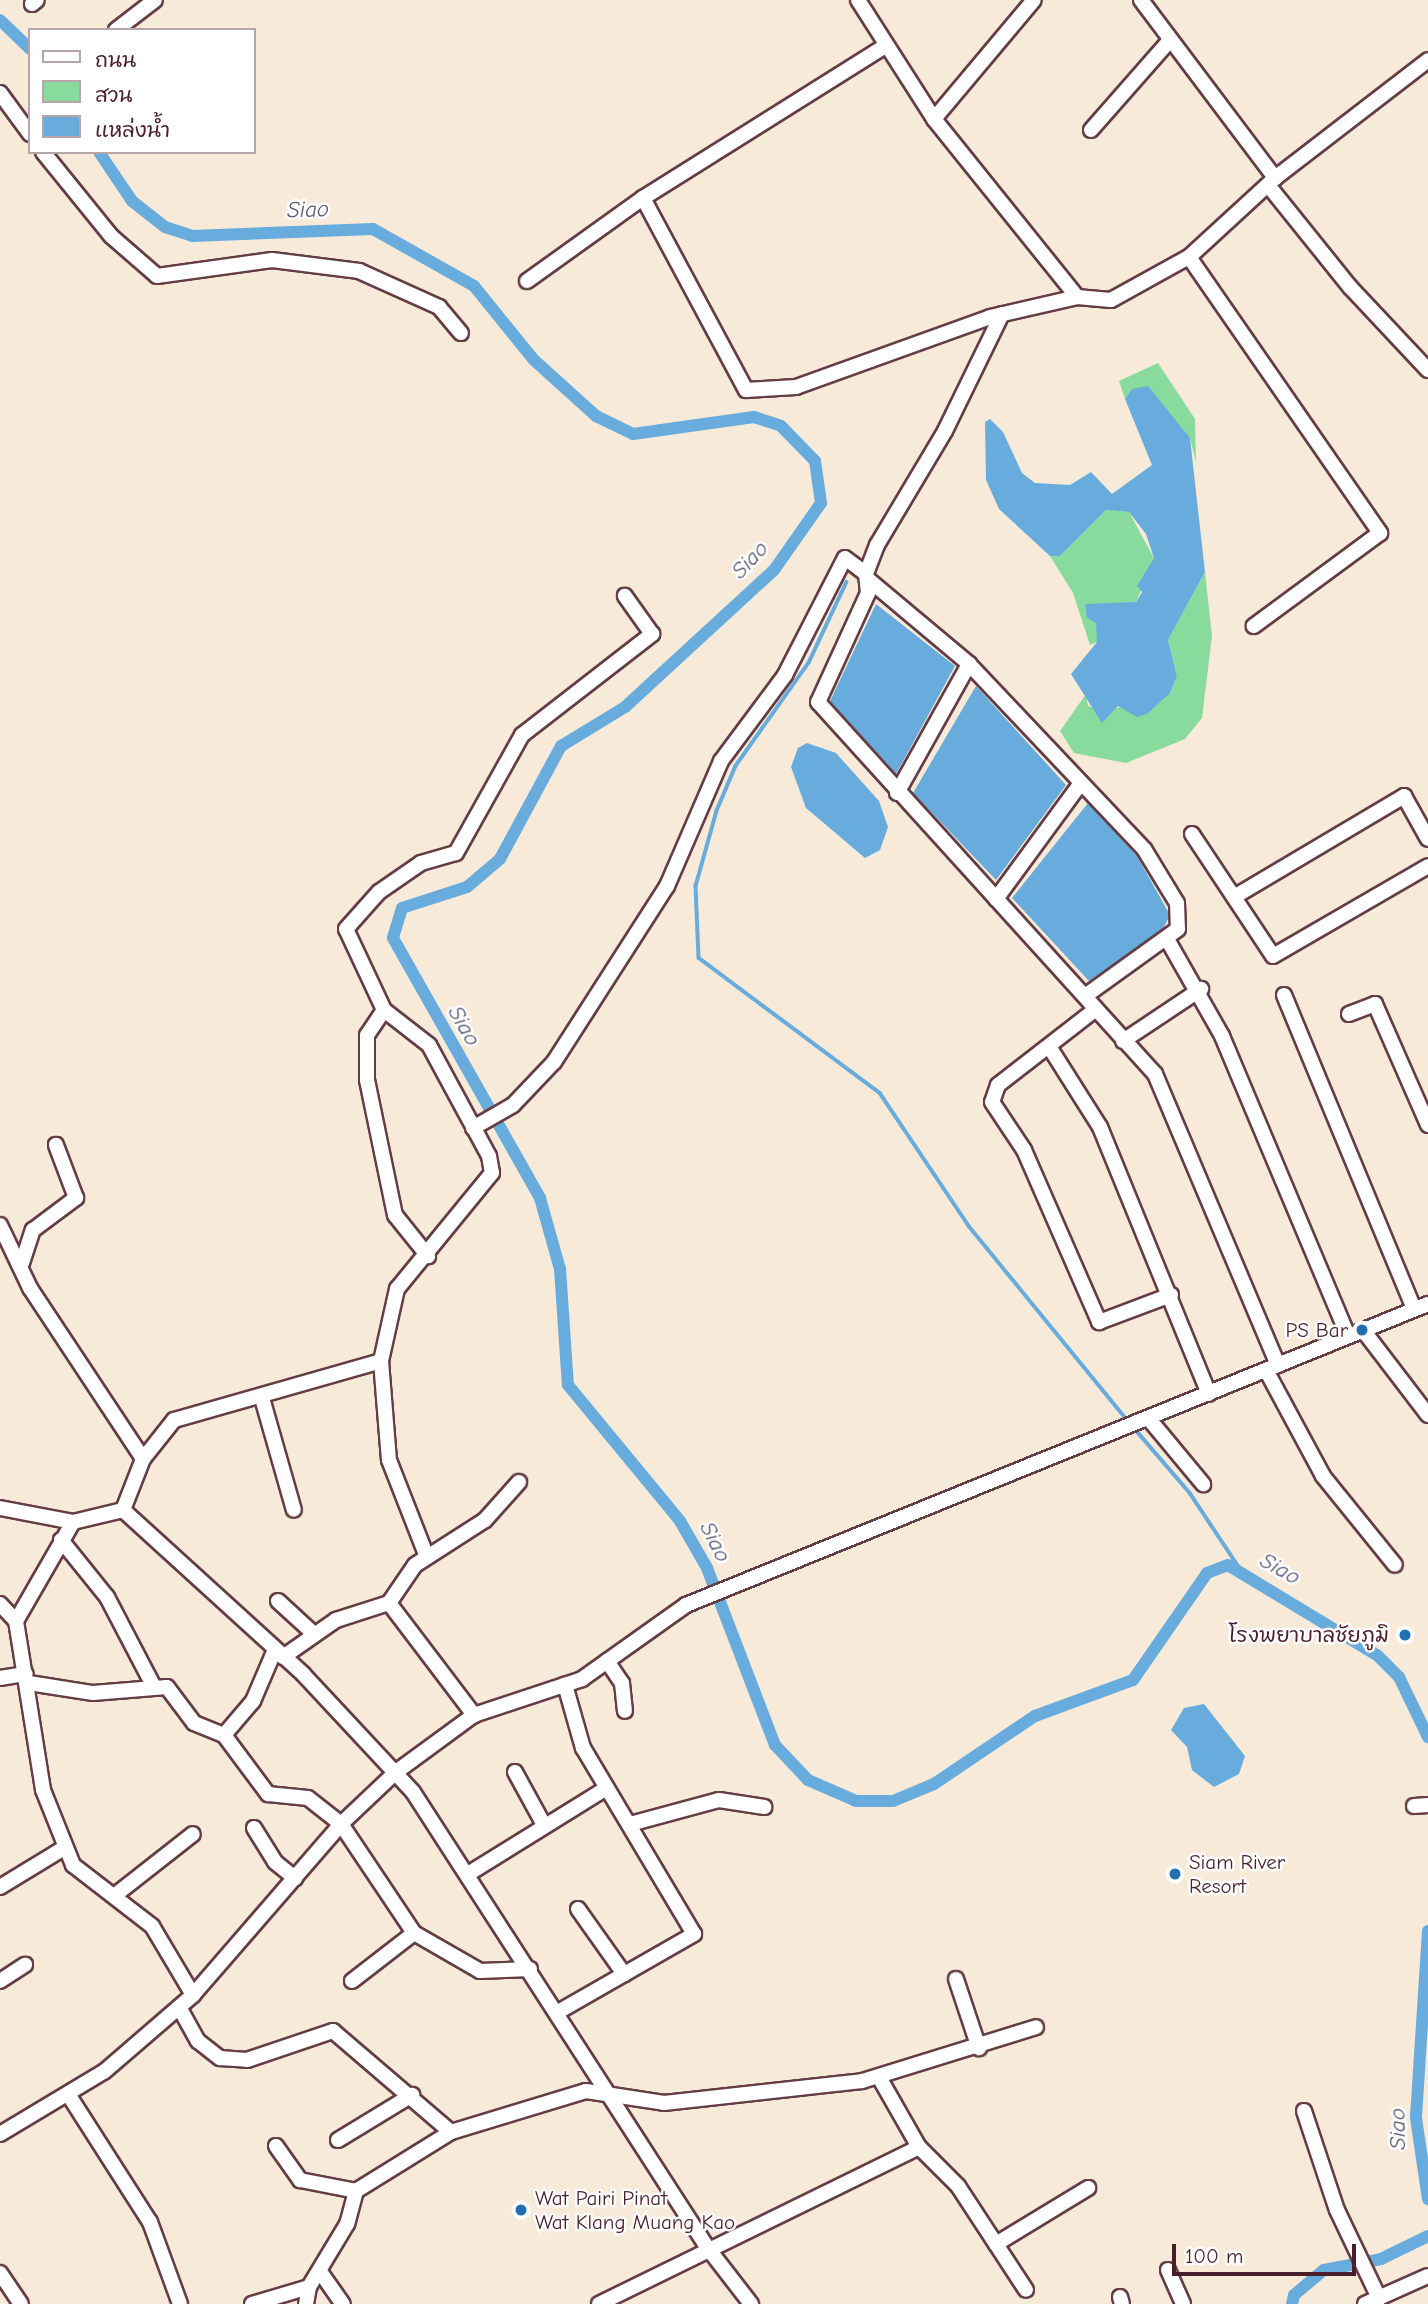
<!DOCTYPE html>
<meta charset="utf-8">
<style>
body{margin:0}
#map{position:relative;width:1428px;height:2304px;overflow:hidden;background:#f8ead8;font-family:"Comic Neue","Playpen Sans Thai",sans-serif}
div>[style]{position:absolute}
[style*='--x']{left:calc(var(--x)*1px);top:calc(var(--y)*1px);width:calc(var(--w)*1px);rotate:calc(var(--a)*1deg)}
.green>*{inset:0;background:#88db9d}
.water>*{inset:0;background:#67acdd}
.stream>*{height:3.5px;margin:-1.75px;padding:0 1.75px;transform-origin:1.75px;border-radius:1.75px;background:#67acdd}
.canal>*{height:12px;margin:-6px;padding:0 6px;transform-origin:6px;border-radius:6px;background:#67acdd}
.roads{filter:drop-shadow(2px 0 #643d45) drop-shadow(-2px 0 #643d45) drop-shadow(0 2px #643d45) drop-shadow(0 -2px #643d45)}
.minor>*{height:14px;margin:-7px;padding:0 7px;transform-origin:7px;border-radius:7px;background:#fff}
.dots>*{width:19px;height:19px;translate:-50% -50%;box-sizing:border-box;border:4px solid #fff;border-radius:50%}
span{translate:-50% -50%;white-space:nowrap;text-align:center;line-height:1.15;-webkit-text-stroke:5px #fff;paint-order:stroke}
.poi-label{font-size:21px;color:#4a1f2b}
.right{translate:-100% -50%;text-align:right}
.left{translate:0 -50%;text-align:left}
.water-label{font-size:23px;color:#565772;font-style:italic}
.legend{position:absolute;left:28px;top:28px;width:228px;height:126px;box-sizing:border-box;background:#fff;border:2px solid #b7a5aa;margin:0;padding:9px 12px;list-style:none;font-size:21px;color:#4a1f2b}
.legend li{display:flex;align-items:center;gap:14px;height:35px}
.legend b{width:35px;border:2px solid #b7a5aa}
.scale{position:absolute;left:1172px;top:2244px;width:184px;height:32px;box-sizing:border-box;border:4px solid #4a1f2b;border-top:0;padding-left:9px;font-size:21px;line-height:24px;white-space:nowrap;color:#4a1f2b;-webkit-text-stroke:5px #fff;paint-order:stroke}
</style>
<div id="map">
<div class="green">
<i style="clip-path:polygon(1158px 363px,1195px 419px,1196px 462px,1190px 438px,1132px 389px,1125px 399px,1119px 381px)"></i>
<i style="clip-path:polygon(1106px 510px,1129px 512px,1154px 558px,1136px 602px,1102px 605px,1097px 642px,1090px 645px,1073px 593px,1050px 556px,1060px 556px)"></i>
<i style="clip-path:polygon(1205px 572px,1212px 636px,1202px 718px,1185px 739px,1126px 763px,1074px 753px,1060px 731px,1086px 694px,1088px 706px,1106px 711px,1170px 693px,1177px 676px,1168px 640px)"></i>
</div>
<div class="water">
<i style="clip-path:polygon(1148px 386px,1190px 438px,1205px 572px,1168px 640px,1177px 676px,1170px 693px,1147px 714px,1137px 717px,1118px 706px,1102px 723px,1071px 674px,1097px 642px,1096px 623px,1087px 618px,1085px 604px,1136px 602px,1142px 592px,1137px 586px,1154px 558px,1146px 534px,1129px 512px,1106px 510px,1060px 556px,1050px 556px,999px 509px,986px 480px,985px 422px,990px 419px,1003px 432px,1022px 473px,1035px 483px,1070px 485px,1091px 472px,1112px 494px,1152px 465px,1125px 399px,1132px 389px)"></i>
<i style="clip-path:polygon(876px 604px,955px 666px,896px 774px,830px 701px)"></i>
<i style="clip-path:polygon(976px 686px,1066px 785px,996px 880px,913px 793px)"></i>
<i style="clip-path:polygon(807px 743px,836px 753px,879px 801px,888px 827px,880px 850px,865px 858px,806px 808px,791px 767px,798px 748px)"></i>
<i style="clip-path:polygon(1088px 803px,1137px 856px,1170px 915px,1162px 931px,1089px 981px,1012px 898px)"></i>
<i style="clip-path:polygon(1204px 1704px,1245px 1756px,1239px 1774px,1214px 1787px,1192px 1770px,1187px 1747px,1171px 1730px,1184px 1708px)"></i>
</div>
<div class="stream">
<i style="--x:847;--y:582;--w:89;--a:115.1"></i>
<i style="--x:809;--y:663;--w:126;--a:125.3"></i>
<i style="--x:736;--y:766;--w:49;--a:112.9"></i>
<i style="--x:717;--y:811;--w:78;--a:105.6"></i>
<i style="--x:696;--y:886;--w:72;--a:87.6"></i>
<i style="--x:699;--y:958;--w:226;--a:36.7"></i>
<i style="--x:880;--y:1093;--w:160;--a:56.2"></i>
<i style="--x:969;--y:1226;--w:252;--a:50.8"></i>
<i style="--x:1135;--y:1429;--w:84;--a:49.3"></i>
<i style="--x:1190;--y:1493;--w:89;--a:56.5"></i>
</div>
<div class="canal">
<i style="--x:0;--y:20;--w:42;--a:44"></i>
<i style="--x:99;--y:152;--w:59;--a:56"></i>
<i style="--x:132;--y:201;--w:42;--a:38.2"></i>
<i style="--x:165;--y:227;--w:28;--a:18"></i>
<i style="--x:192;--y:236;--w:181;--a:-2.2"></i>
<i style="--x:373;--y:229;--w:116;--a:29.4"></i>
<i style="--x:474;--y:286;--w:95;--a:51"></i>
<i style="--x:534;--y:360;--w:84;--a:42.1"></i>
<i style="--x:596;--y:416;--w:41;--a:25.9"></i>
<i style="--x:633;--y:434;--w:122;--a:-8"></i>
<i style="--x:754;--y:417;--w:28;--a:18"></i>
<i style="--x:781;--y:426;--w:49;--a:45.8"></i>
<i style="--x:815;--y:461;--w:42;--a:81.9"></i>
<i style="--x:821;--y:503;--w:82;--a:125"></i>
<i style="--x:774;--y:570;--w:202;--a:137.4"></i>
<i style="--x:625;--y:707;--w:75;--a:148.6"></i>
<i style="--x:561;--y:746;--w:128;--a:118.4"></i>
<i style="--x:500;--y:859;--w:43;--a:139.7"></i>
<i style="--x:467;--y:887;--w:68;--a:162.1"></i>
<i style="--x:402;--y:908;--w:31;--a:107"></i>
<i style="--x:393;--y:938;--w:299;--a:60.5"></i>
<i style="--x:540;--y:1198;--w:74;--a:74.3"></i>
<i style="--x:560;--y:1269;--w:116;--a:86.1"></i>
<i style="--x:568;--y:1385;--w:176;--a:50.5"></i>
<i style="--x:680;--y:1521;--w:54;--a:60.1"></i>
<i style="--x:707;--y:1568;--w:190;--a:69"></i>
<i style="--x:775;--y:1745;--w:48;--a:46.7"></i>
<i style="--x:808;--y:1780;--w:52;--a:23.6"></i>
<i style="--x:856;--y:1801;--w:37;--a:0"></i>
<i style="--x:893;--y:1801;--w:44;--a:-22.5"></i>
<i style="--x:934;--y:1784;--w:122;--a:-34"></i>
<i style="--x:1035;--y:1716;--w:104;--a:-20.2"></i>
<i style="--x:1133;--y:1680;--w:130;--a:-55.3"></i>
<i style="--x:1207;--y:1573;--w:22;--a:-21"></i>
<i style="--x:1228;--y:1565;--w:175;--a:31.2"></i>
<i style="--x:1378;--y:1656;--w:30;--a:45"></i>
<i style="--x:1399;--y:1677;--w:67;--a:64.2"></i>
<i style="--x:1428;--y:1931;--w:187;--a:93.7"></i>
<i style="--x:1416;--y:2118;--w:82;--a:81.6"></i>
<i style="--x:1292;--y:2304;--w:9;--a:-77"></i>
<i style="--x:1294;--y:2295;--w:39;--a:-40"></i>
<i style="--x:1324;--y:2270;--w:58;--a:-10.9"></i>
<i style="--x:1381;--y:2259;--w:52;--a:-26.1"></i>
</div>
<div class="roads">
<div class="minor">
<i style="--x:858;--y:0;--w:141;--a:57.4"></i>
<i style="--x:934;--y:119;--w:228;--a:51.2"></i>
<i style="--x:1077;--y:297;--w:34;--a:5"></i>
<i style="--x:1111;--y:300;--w:89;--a:-28.9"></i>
<i style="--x:1189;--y:257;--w:117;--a:-42.6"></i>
<i style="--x:1275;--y:178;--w:193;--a:-37.6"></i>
<i style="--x:1141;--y:0;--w:223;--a:53"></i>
<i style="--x:32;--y:4;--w:6;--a:-39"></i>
<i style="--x:116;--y:30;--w:49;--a:-37.6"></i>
<i style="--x:0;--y:93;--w:51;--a:53.8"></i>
<i style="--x:934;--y:119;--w:155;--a:-50"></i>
<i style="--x:1091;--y:130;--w:120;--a:-48.7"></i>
<i style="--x:43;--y:152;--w:108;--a:51"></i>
<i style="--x:111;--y:236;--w:61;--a:41"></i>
<i style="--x:157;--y:276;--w:116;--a:-7.9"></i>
<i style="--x:272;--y:260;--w:88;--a:7.2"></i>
<i style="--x:359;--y:271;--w:88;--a:24.2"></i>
<i style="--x:439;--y:307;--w:34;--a:50"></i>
<i style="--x:1268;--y:185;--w:131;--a:51.2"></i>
<i style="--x:1350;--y:287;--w:114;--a:46.8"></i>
<i style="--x:643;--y:198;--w:218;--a:61.8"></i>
<i style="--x:746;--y:390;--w:50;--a:-3.4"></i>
<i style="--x:796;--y:387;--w:206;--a:-19.8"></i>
<i style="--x:990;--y:317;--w:89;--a:-12.9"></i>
<i style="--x:1189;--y:257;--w:336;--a:55.3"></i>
<i style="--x:1380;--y:533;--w:157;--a:143.6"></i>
<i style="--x:527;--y:281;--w:143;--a:-35.6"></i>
<i style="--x:643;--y:198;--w:286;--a:-32.1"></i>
<i style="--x:1002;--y:314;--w:130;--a:116"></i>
<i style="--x:945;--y:431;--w:133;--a:120.8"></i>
<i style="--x:877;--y:545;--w:31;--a:111"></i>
<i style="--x:866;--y:574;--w:19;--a:84"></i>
<i style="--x:868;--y:593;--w:120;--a:114.6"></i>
<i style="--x:818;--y:702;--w:502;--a:47.83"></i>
<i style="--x:1155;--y:1074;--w:316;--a:67.1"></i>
<i style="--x:869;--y:580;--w:131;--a:40"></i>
<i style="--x:969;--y:664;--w:255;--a:46.6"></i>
<i style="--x:1144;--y:849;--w:63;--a:58.6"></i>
<i style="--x:1177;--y:903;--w:26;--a:88"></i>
<i style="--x:1178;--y:929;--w:115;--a:144.2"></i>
<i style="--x:897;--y:793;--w:148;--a:-60.8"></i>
<i style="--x:1192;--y:834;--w:146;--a:56.4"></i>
<i style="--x:1273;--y:956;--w:179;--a:-30.1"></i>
<i style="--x:1234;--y:897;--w:198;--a:-30.7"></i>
<i style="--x:1404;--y:796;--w:49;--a:60.8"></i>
<i style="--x:996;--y:899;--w:144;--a:-53.8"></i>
<i style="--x:1167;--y:939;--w:112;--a:60.4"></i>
<i style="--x:1222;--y:1036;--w:325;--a:67.2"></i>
<i style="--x:1284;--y:995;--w:340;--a:67.5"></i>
<i style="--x:1096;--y:1009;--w:124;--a:142.2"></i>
<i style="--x:998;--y:1085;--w:18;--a:109"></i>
<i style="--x:992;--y:1102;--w:58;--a:56.3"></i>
<i style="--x:1024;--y:1150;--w:188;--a:66.4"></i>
<i style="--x:1099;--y:1322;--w:77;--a:-20.6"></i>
<i style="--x:384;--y:1010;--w:30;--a:124"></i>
<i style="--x:367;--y:1035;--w:45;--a:90"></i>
<i style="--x:367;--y:1080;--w:138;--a:78.3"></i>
<i style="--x:395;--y:1215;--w:53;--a:51.2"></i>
<i style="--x:1349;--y:1014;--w:28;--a:-21"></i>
<i style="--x:1375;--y:1004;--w:132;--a:66.3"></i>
<i style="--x:1123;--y:1041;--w:94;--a:-33.7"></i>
<i style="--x:1050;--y:1048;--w:93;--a:57.7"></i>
<i style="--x:1100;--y:1127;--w:288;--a:67.8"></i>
<i style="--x:473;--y:1128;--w:46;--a:-29.9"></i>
<i style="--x:513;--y:1105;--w:59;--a:-46.4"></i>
<i style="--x:554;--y:1062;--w:209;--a:-57.3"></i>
<i style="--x:667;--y:886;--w:136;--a:-66.6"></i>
<i style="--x:721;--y:761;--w:107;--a:-53.3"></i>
<i style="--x:785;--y:675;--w:131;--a:-62.9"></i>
<i style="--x:845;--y:558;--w:26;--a:37"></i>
<i style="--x:0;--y:1225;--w:70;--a:64.5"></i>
<i style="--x:30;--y:1288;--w:205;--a:56.5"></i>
<i style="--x:22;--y:1263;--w:35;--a:-72"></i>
<i style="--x:33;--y:1230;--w:54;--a:-36.7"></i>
<i style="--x:76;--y:1198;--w:57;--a:-110.7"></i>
<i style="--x:1363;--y:1330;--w:107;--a:52.6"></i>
<i style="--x:381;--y:1361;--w:99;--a:85.4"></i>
<i style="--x:389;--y:1460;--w:104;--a:68.6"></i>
<i style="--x:1266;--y:1370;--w:120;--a:61.7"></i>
<i style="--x:1323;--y:1476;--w:114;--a:51"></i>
<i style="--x:262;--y:1398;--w:116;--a:74.1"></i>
<i style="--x:1149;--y:1419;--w:85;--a:50.3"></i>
<i style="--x:0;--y:1508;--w:74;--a:10.9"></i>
<i style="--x:73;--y:1522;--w:51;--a:-13.5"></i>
<i style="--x:123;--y:1510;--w:55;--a:-68.6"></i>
<i style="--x:143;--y:1459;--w:50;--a:-51.5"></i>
<i style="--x:174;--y:1420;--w:215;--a:-15.9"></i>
<i style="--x:381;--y:1361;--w:74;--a:-77.5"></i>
<i style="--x:397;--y:1289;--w:150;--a:-50.7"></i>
<i style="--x:492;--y:1173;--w:17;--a:-100"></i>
<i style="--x:489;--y:1156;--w:126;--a:-118.4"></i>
<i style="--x:429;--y:1045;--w:57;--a:-142.1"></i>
<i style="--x:384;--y:1010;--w:89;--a:-115.1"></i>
<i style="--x:346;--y:929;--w:50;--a:-48.3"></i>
<i style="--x:379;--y:892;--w:51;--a:-34.6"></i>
<i style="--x:421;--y:863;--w:36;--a:-16"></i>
<i style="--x:456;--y:853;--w:135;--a:-60.8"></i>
<i style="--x:522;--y:735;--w:165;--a:-37.8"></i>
<i style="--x:652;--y:634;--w:47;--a:-125.4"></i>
<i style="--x:123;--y:1510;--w:244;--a:42.3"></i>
<i style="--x:303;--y:1674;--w:161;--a:47"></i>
<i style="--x:413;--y:1792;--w:542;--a:57.13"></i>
<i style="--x:707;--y:2247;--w:72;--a:52.3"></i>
<i style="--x:73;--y:1522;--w:114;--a:119.9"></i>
<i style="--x:16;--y:1621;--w:171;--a:80.9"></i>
<i style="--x:43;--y:1790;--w:81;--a:68.2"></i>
<i style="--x:73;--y:1865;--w:100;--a:37.7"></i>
<i style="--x:152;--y:1926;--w:80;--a:59.3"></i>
<i style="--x:61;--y:1540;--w:73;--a:51.1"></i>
<i style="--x:107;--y:1597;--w:102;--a:62.4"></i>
<i style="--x:278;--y:1601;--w:49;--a:42.5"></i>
<i style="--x:389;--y:1603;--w:141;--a:52.8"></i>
<i style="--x:0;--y:1604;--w:23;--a:47"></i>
<i style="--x:283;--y:1657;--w:65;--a:-34.9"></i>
<i style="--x:336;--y:1620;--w:56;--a:-17.8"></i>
<i style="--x:389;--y:1603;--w:46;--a:-55.6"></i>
<i style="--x:415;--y:1565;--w:83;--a:-32.7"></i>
<i style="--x:485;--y:1520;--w:51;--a:-48.2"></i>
<i style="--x:607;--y:1661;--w:27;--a:56"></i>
<i style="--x:622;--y:1683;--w:28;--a:84"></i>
<i style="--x:0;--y:1678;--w:26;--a:-9"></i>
<i style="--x:29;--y:1683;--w:65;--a:8.9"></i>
<i style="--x:93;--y:1693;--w:74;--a:-4.6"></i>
<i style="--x:167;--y:1687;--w:45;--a:53.1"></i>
<i style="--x:194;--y:1723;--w:32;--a:22"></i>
<i style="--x:224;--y:1735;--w:74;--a:53.3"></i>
<i style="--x:268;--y:1794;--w:40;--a:5.7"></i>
<i style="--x:308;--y:1798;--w:42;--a:38.2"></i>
<i style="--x:341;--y:1824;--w:131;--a:56.2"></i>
<i style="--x:414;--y:1933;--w:76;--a:29.9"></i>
<i style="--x:480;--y:1971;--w:50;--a:-2.3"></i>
<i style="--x:224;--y:1735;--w:45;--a:-49.5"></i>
<i style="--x:253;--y:1701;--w:53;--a:-66.8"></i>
<i style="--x:515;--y:1772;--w:60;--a:61.3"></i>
<i style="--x:1414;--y:1806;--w:14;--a:-4"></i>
<i style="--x:630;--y:1824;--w:92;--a:-15.1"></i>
<i style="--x:719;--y:1800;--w:46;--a:8.8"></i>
<i style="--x:254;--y:1828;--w:40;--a:58"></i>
<i style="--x:275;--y:1862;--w:26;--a:39"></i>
<i style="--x:468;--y:1874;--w:161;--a:-31.8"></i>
<i style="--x:0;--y:1887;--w:75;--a:-31.4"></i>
<i style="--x:114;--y:1896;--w:100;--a:-38.1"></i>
<i style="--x:578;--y:1909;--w:80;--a:54.7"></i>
<i style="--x:956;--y:1979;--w:73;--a:71.6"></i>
<i style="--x:0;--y:1981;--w:30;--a:-33"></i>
<i style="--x:352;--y:1981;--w:78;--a:-37.7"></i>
<i style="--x:179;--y:2007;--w:39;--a:61"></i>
<i style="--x:198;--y:2041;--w:28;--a:38"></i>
<i style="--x:220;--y:2058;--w:27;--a:4"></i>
<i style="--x:247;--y:2060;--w:91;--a:-18.6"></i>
<i style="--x:333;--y:2031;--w:155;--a:40.6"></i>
<i style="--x:451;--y:2132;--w:112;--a:148.2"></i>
<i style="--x:356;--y:2191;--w:34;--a:105"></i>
<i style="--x:347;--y:2224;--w:74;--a:121.1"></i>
<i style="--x:309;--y:2287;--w:17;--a:100"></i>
<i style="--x:558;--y:2012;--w:157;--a:-29.8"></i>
<i style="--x:694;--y:1934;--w:217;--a:-120.8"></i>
<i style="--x:583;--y:1748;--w:66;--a:-105.9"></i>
<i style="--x:879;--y:2077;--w:81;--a:60.3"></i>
<i style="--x:919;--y:2147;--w:55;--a:45"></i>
<i style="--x:958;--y:2186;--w:124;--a:56.8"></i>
<i style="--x:68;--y:2094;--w:152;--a:57.4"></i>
<i style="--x:150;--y:2222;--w:87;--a:69.9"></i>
<i style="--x:1304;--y:2111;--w:104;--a:71.6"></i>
<i style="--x:1337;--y:2210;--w:98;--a:64.5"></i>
<i style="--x:451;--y:2132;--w:141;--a:-16.9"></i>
<i style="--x:586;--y:2091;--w:79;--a:8.7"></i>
<i style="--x:664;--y:2103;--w:199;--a:-6.3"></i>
<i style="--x:862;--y:2081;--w:182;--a:-17.2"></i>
<i style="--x:0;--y:2134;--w:122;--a:-31"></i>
<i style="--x:105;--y:2071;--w:116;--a:-40.8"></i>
<i style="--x:193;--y:1995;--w:226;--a:-49.1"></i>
<i style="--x:341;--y:1824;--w:76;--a:-43.4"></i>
<i style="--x:396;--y:1772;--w:97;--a:-36.2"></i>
<i style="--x:474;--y:1715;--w:114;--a:-18.4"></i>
<i style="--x:582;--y:1679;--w:128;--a:-35.4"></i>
<i style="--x:686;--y:1605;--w:801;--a:-22.08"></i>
<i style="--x:338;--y:2140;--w:87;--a:-31.3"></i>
<i style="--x:276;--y:2146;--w:42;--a:54.8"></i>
<i style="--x:300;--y:2180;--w:57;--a:11.1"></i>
<i style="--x:996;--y:2244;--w:108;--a:-31.3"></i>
<i style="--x:1168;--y:2270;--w:37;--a:66"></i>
<i style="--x:0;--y:2273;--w:37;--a:56"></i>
<i style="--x:321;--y:2273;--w:38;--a:55"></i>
<i style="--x:1120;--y:2297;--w:7;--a:74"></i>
<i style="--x:252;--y:2304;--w:59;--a:-16.6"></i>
<i style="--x:599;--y:2304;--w:356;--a:-26.1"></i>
<i style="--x:1365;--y:2304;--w:69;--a:-24"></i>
</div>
</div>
<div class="dots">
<i style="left:1362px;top:1330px;background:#1f6fb2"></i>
<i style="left:1405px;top:1635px;background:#1f6fb2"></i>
<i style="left:1175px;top:1874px;background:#1f6fb2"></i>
<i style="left:521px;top:2210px;background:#1f6fb2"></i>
</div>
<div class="poi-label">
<span class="right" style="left:1348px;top:1330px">PS Bar</span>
<span class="right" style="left:1389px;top:1635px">โรงพยาบาลชัยภูมิ</span>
<span class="left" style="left:1189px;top:1874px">Siam River<br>Resort</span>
<span class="left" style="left:535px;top:2210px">Wat Pairi Pinat<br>Wat Klang Muang Kao</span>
</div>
<div class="water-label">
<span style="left:308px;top:210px;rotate:-2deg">Siao</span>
<span style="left:750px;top:560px;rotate:-47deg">Siao</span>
<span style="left:464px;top:1026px;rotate:60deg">Siao</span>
<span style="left:715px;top:1542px;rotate:63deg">Siao</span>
<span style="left:1280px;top:1569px;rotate:29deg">Siao</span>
<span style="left:1398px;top:2129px;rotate:-91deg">Siao</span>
</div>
<ul class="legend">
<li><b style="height:9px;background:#fff"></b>ถนน</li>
<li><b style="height:19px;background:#88db9d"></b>สวน</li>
<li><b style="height:19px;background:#67acdd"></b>แหล่งน้ำ</li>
</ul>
<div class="scale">100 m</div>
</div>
